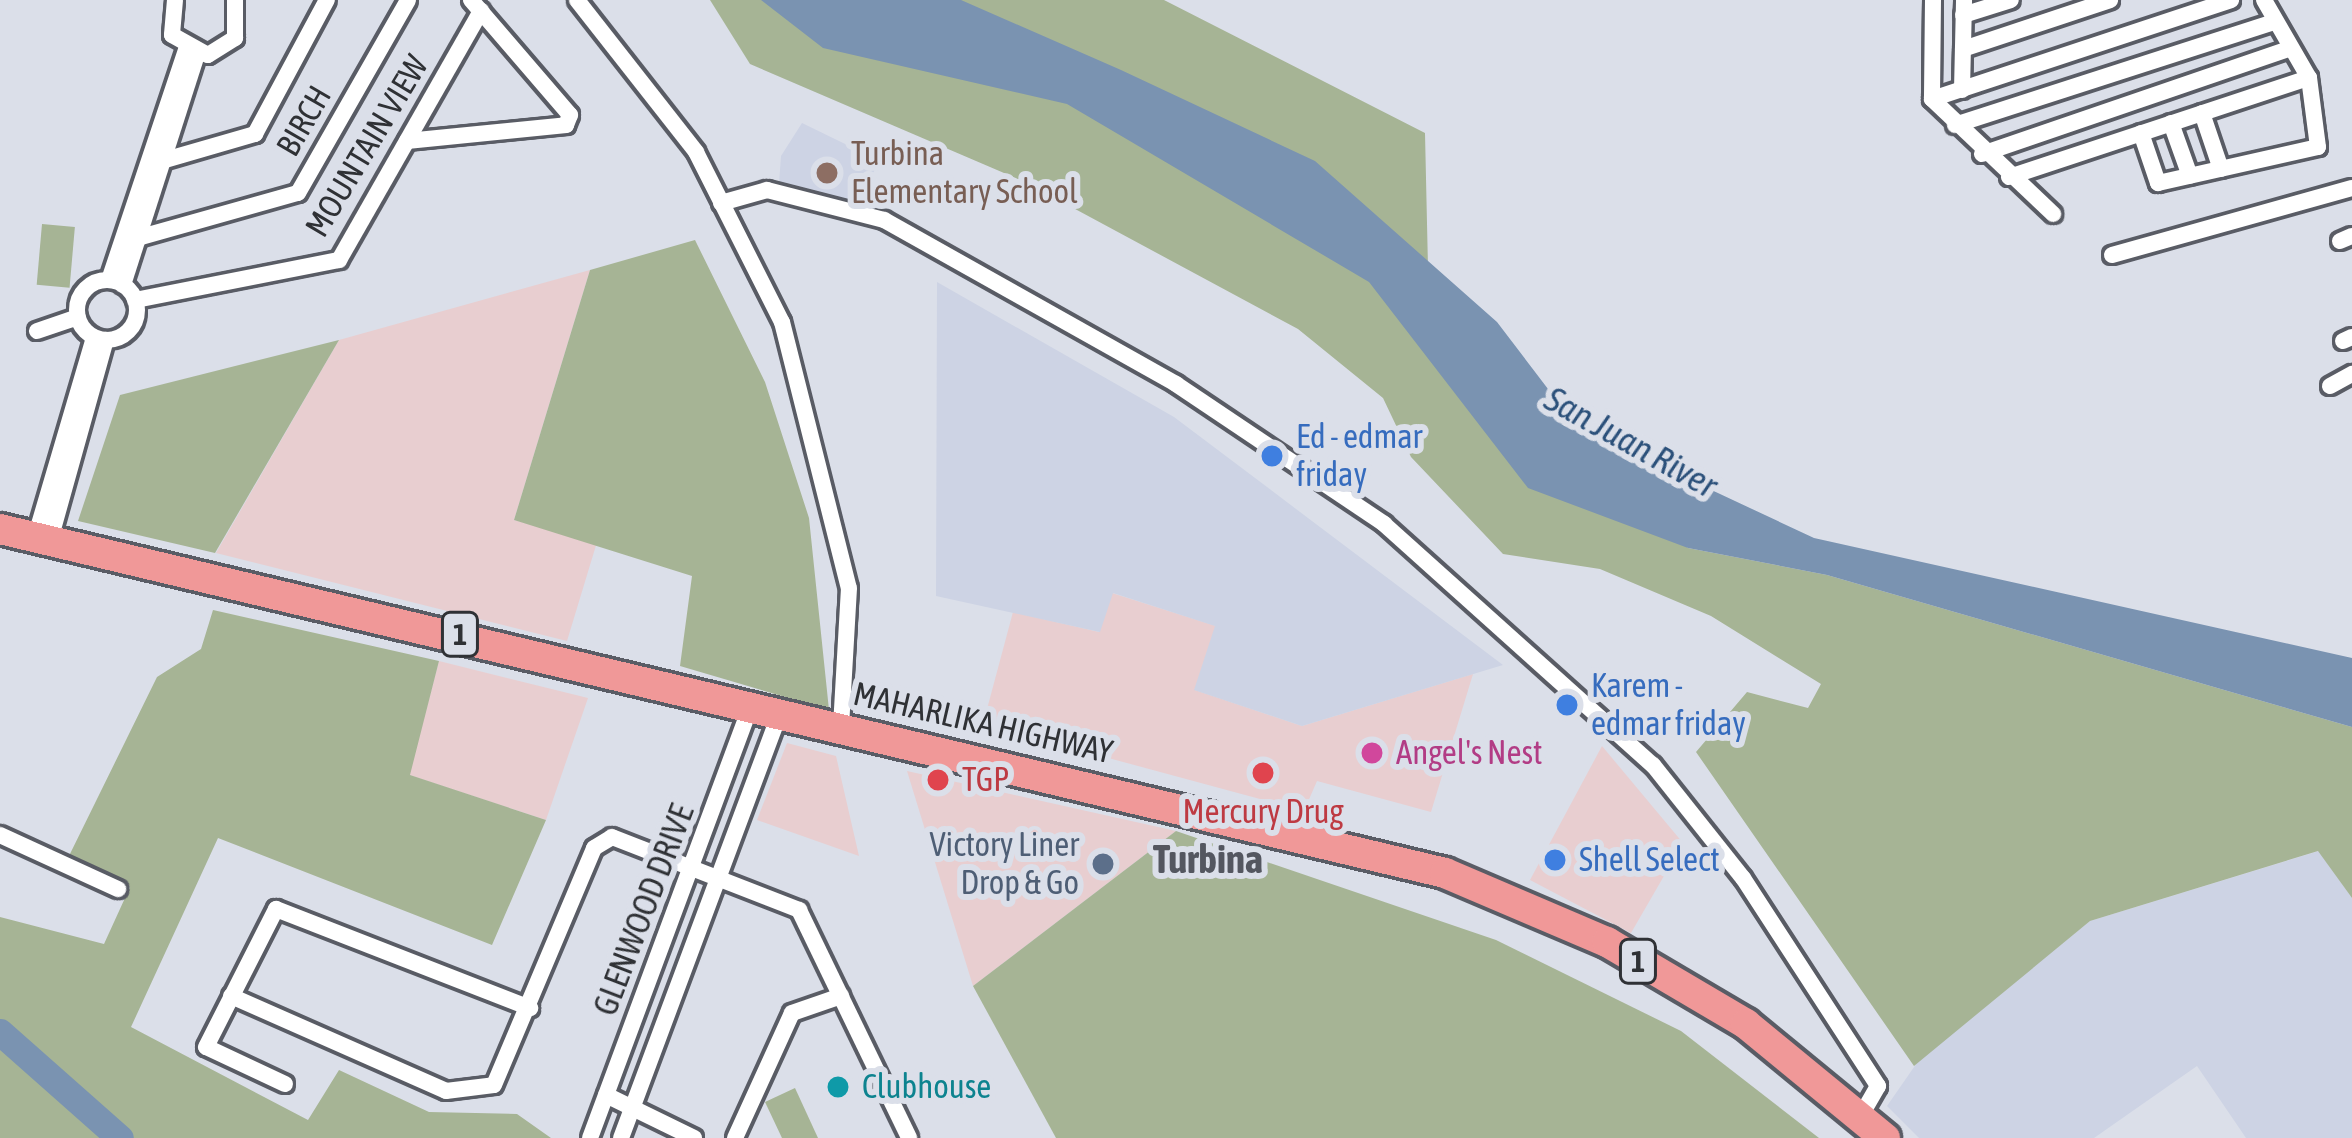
<!DOCTYPE html>
<style>
body{margin:0}
#map{position:relative;width:2352px;height:1138px;overflow:hidden;background:#dbdfe9;font-family:"Asap Condensed",sans-serif}
div>[style]{position:absolute}
[style*='--x']{left:calc(var(--x)*1px);top:calc(var(--y)*1px);width:calc(var(--w)*1px);rotate:calc(var(--a)*1deg)}
.commercial>*{inset:0;background:#e8ced0}
.built>*{inset:0;background:#cdd3e4}
.green>*{inset:0;background:#a6b495;transform-origin:0 0}
.water>*{inset:0;background:#7a93b1}
.river>*{height:27px;margin:-13.5px;padding:0 13.5px;transform-origin:13.5px;border-radius:13.5px;background:#7a93b1}
.roads{filter:drop-shadow(3px 0 #595c65) drop-shadow(-3px 0 #595c65) drop-shadow(0 3px #595c65) drop-shadow(0 -3px #595c65)}
.minor>*{height:16px;margin:-8px;padding:0 8px;transform-origin:8px;border-radius:8px;background:#fff}
.minor>.ring{margin:-8px;padding:0;box-sizing:content-box;background:none;border:16px solid #fff;border-radius:50%}
.trunk>*{height:30px;margin:-15px;padding:0 15px;transform-origin:15px;border-radius:15px;background:#f09898}
.dots>*{width:33px;height:33px;translate:-50% -50%;box-sizing:border-box;border:6px solid #dbdfe9;border-radius:50%}
span{translate:-50% -50%;white-space:nowrap;text-align:center;line-height:1.15;-webkit-text-stroke:12px #dbdfe9;paint-order:stroke}
.shield-label span{padding:3px 9px;background:#dbdfe9;border:3px solid;border-radius:9px;-webkit-text-stroke-width:0}
.shield-label{font-size:30px;color:#2f3135;font-weight:700}
.street-label{font-size:33px;color:#2f3135}
.education-label{font-size:33px;color:#785e54}
.left{translate:0 -50%;text-align:left}
.shop-label{font-size:33px;color:#366cbe}
.hotel-label{font-size:33px;color:#b23c85}
.health-label{font-size:33px;color:#be3a42}
.service-label{font-size:33px;color:#4e5e75}
.right{translate:-100% -50%;text-align:right}
.culture-label{font-size:33px;color:#0d838f}
.water-label{font-size:36px;color:#2b507a;font-style:italic}
.quarter-label{font-size:39px;color:#545760;font-weight:700}
</style>
<div id="map">
<div class="commercial">
<i style="clip-path:polygon(590px 270px,514px 520px,597px 542px,567px 641px,216px 553px,339px 340px)"></i>
<i style="clip-path:polygon(1112px 593px,1216px 626px,1195px 690px,1302px 726px,1473px 674px,1431px 812px,1317px 781px,1304px 811px,983px 724px,1013px 612px,1099px 632px)"></i>
<i style="clip-path:polygon(439px 661px,588px 698px,546px 820px,409px 775px)"></i>
<i style="clip-path:polygon(787px 743px,836px 756px,859px 856px,757px 820px)"></i>
<i style="clip-path:polygon(1602px 746px,1683px 843px,1631px 933px,1530px 880px)"></i>
<i style="clip-path:polygon(907px 771px,1176px 831px,973px 986px)"></i>
</div>
<div class="built">
<i style="clip-path:polygon(802px 123px,880px 161px,855px 204px,779px 184px,781px 156px)"></i>
<i style="clip-path:polygon(937px 282px,1174px 417px,1503px 665px,1302px 726px,1194px 690px,1215px 626px,1113px 593px,1100px 632px,936px 596px)"></i>
<i style="clip-path:polygon(2319px 851px,2352px 898px,2352px 1138px,2246px 1138px,2197px 1066px,2094px 1138px,1919px 1138px,1887px 1106px,1921px 1057px,2090px 921px)"></i>
</div>
<div class="green">
<i style="clip-path:polygon(710px 0,1164px 0,1425px 133px,1430px 357px,1688px 548px,1827px 575px,2352px 727px,2352px 898px,2318px 851px,2090px 921px,1914px 1066px,1696px 752px,1747px 692px,1808px 708px,1821px 684px,1711px 616px,1600px 569px,1503px 554px,1411px 457px,1383px 398px,1298px 329px,1025px 182px,750px 64px)"></i>
<i style="left:42px;top:224px;width:33px;height:61px;rotate:5deg"></i>
<i style="clip-path:polygon(695px 240px,765px 382px,809px 518px,829px 710px,680px 666px,692px 576px,514px 520px,590px 270px)"></i>
<i style="clip-path:polygon(339px 340px,215px 553px,78px 521px,120px 395px)"></i>
<i style="clip-path:polygon(213px 610px,439px 661px,410px 775px,546px 820px,492px 945px,218px 838px,131px 1027px,308px 1120px,339px 1070px,429px 1112px,517px 1114px,551px 1138px,0 1138px,0 917px,104px 944px,130px 887px,67px 860px,157px 677px,201px 649px)"></i>
<i style="clip-path:polygon(1176px 831px,1496px 940px,1681px 1031px,1819px 1138px,1056px 1138px,973px 986px)"></i>
<i style="clip-path:polygon(795px 1088px,818px 1138px,782px 1138px,765px 1102px)"></i>
</div>
<div class="water">
<i style="clip-path:polygon(761px 0,961px 0,1121px 70px,1315px 161px,1497px 322px,1577px 427px,1814px 538px,2352px 658px,2352px 727px,1827px 575px,1688px 548px,1528px 488px,1369px 282px,1067px 104px,823px 48px)"></i>
</div>
<div class="river">
<i style="--x:0;--y:1032;--w:160;--a:41.5"></i>
</div>
<div class="roads">
<div class="minor">
<i style="--x:175;--y:0;--w:35;--a:95"></i>
<i style="--x:172;--y:35;--w:41;--a:29.1"></i>
<i style="--x:208;--y:55;--w:32;--a:-32"></i>
<i style="--x:235;--y:38;--w:38;--a:-90"></i>
<i style="--x:577;--y:0;--w:193;--a:51.9"></i>
<i style="--x:696;--y:152;--w:191;--a:63.2"></i>
<i style="--x:782;--y:322;--w:274;--a:75.9"></i>
<i style="--x:849;--y:588;--w:138;--a:93.3"></i>
<i style="--x:1933;--y:0;--w:99;--a:90.6"></i>
<i style="--x:1932;--y:99;--w:167;--a:43.5"></i>
<i style="--x:1963;--y:15;--w:50;--a:-17.4"></i>
<i style="--x:1963;--y:49;--w:155;--a:-18.4"></i>
<i style="--x:1962;--y:90;--w:90;--a:-88.7"></i>
<i style="--x:1932;--y:99;--w:315;--a:-18.3"></i>
<i style="--x:2202;--y:113;--w:59;--a:71.3"></i>
<i style="--x:2171;--y:123;--w:56;--a:70.3"></i>
<i style="--x:1955;--y:125;--w:335;--a:-17.9"></i>
<i style="--x:2141;--y:133;--w:53;--a:71.2"></i>
<i style="--x:2158;--y:183;--w:164;--a:-12.7"></i>
<i style="--x:2318;--y:147;--w:70;--a:-97.4"></i>
<i style="--x:2309;--y:78;--w:90;--a:-120"></i>
<i style="--x:407;--y:141;--w:160;--a:-5.7"></i>
<i style="--x:566;--y:125;--w:11;--a:-68"></i>
<i style="--x:570;--y:115;--w:152;--a:-130.7"></i>
<i style="--x:1982;--y:154;--w:324;--a:-18.9"></i>
<i style="--x:165;--y:160;--w:94;--a:-16.1"></i>
<i style="--x:255;--y:134;--w:152;--a:-61.8"></i>
<i style="--x:2009;--y:177;--w:316;--a:-18.3"></i>
<i style="--x:721;--y:203;--w:48;--a:-15.8"></i>
<i style="--x:767;--y:190;--w:121;--a:14.4"></i>
<i style="--x:884;--y:220;--w:335;--a:29.3"></i>
<i style="--x:1176;--y:384;--w:251;--a:33.9"></i>
<i style="--x:1384;--y:524;--w:361;--a:41.9"></i>
<i style="--x:1653;--y:765;--w:144;--a:51.5"></i>
<i style="--x:1743;--y:878;--w:248;--a:57"></i>
<i style="--x:1878;--y:1086;--w:34;--a:120"></i>
<i style="--x:141;--y:237;--w:163;--a:-15.7"></i>
<i style="--x:298;--y:193;--w:222;--a:-60.3"></i>
<i style="--x:2340;--y:241;--w:13;--a:-23"></i>
<i style="--x:2112;--y:255;--w:249;--a:-15.6"></i>
<i style="--x:109;--y:280;--w:243;--a:-71.5"></i>
<i class="ring" style="left:77px;top:280px;width:44px;height:44px"></i>
<i style="--x:123;--y:285;--w:243;--a:-72.2"></i>
<i style="--x:135;--y:300;--w:208;--a:-11.1"></i>
<i style="--x:339;--y:260;--w:287;--a:-60.3"></i>
<i style="--x:37;--y:331;--w:43;--a:-18.9"></i>
<i style="--x:2343;--y:341;--w:10;--a:-24"></i>
<i style="--x:2330;--y:386;--w:25;--a:-29"></i>
<i style="--x:35;--y:538;--w:209;--a:-73.6"></i>
<i style="--x:50;--y:540;--w:208;--a:-74.4"></i>
<i style="--x:0;--y:835;--w:130;--a:24.6"></i>
<i style="--x:231;--y:996;--w:235;--a:23.8"></i>
<i style="--x:446;--y:1091;--w:48;--a:-7.1"></i>
<i style="--x:494;--y:1085;--w:257;--a:-67.1"></i>
<i style="--x:594;--y:848;--w:21;--a:-31"></i>
<i style="--x:612;--y:837;--w:201;--a:21.3"></i>
<i style="--x:799;--y:910;--w:253;--a:64.2"></i>
<i style="--x:285;--y:1084;--w:87;--a:-154.9"></i>
<i style="--x:206;--y:1047;--w:155;--a:-63.1"></i>
<i style="--x:276;--y:909;--w:273;--a:21.3"></i>
<i style="--x:606;--y:1095;--w:98;--a:26"></i>
<i style="--x:590;--y:1138;--w:464;--a:-69.6"></i>
<i style="--x:621;--y:1138;--w:455;--a:-69.5"></i>
<i style="--x:735;--y:1138;--w:137;--a:-65.5"></i>
<i style="--x:792;--y:1013;--w:52;--a:-19.1"></i>
</div>
<div class="trunk">
<i style="--x:0;--y:529;--w:1485;--a:13.39"></i>
<i style="--x:1445;--y:873;--w:176;--a:23.1"></i>
<i style="--x:1607;--y:942;--w:161;--a:30.5"></i>
<i style="--x:1746;--y:1024;--w:180;--a:39.4"></i>
</div>
</div>
<div class="dots">
<i style="left:827px;top:173px;background:#8d6e63"></i>
<i style="left:1272px;top:456px;background:#3f7fe0"></i>
<i style="left:1567px;top:705px;background:#3f7fe0"></i>
<i style="left:1372px;top:753px;background:#d1479c"></i>
<i style="left:1263px;top:773px;background:#e0444e"></i>
<i style="left:938px;top:780px;background:#e0444e"></i>
<i style="left:1555px;top:860px;background:#3f7fe0"></i>
<i style="left:1103px;top:864px;background:#5c6f8a"></i>
<i style="left:838px;top:1087px;background:#0f9aa8"></i>
</div>
<div class="shield-label">
<span style="left:460px;top:634px">1</span>
<span style="left:1638px;top:961px">1</span>
</div>
<div class="street-label">
<span style="left:304px;top:121px;rotate:-60deg">BIRCH</span>
<span style="left:367px;top:146px;rotate:-59deg">MOUNTAIN VIEW</span>
<span style="left:983px;top:723px;rotate:13deg">MAHARLIKA HIGHWAY</span>
<span style="left:644px;top:910px;rotate:-69deg">GLENWOOD DRIVE</span>
</div>
<div class="education-label">
<span class="left" style="left:851px;top:173px">Turbina<br>Elementary School</span>
</div>
<div class="shop-label">
<span class="left" style="left:1296px;top:456px">Ed - edmar<br>friday</span>
<span class="left" style="left:1591px;top:705px">Karem -<br>edmar friday</span>
<span class="left" style="left:1579px;top:860px">Shell Select</span>
</div>
<div class="hotel-label">
<span class="left" style="left:1396px;top:753px">Angel's Nest</span>
</div>
<div class="health-label">
<span class="left" style="left:962px;top:780px">TGP</span>
<span style="left:1263px;top:812px">Mercury Drug</span>
</div>
<div class="service-label">
<span class="right" style="left:1079px;top:864px">Victory Liner<br>Drop &amp; Go</span>
</div>
<div class="culture-label">
<span class="left" style="left:862px;top:1087px">Clubhouse</span>
</div>
<div class="water-label">
<span style="left:1631px;top:442px;rotate:29deg">San Juan River</span>
</div>
<div class="quarter-label">
<span style="left:1208px;top:859px">Turbina</span>
</div>
</div>
